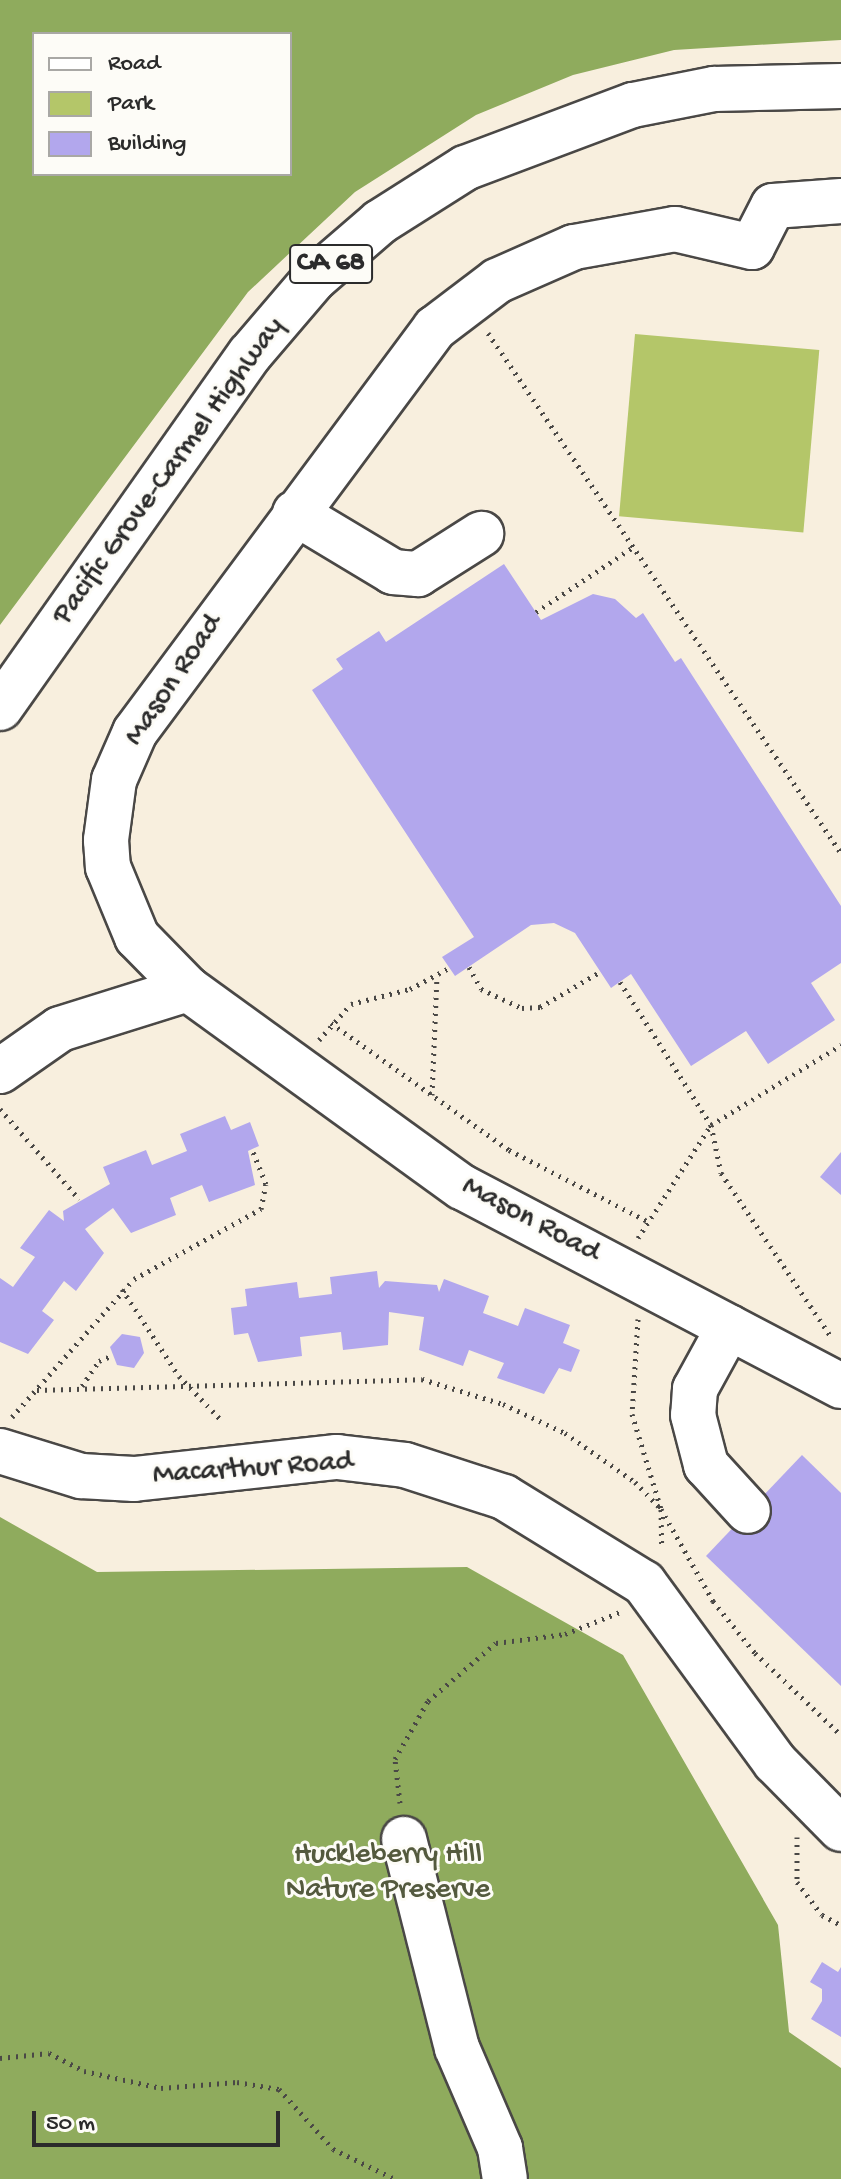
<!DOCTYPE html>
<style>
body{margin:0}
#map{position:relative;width:841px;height:2179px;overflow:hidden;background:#f8efde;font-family:"Gochi Hand",sans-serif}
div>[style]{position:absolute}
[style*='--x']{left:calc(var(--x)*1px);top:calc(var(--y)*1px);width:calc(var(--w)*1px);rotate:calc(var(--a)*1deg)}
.green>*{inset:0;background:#b4c669;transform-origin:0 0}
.forest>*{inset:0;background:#8fab5d}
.building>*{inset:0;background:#b2a7ed}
.path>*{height:5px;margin-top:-2.5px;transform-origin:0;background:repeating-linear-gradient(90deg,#4a4846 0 2px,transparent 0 8px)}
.roads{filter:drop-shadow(2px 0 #4a4846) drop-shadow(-2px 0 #4a4846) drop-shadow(0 2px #4a4846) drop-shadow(0 -2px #4a4846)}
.minor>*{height:44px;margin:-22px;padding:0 22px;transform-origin:22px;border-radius:22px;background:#fff}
.major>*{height:44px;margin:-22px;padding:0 22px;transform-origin:22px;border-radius:22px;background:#fff}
span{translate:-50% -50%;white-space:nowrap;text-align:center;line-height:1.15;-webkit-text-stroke:6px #fdfcf7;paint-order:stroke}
.shield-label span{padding:2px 6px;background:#fdfcf7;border:2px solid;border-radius:6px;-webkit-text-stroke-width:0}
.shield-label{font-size:28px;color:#2b2b2b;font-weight:700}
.street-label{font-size:30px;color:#2b2b2b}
.park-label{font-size:30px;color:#545a3e}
.legend{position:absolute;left:32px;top:32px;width:260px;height:144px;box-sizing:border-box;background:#fdfcf7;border:2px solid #a9a8a5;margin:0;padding:10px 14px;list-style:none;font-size:24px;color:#2b2b2b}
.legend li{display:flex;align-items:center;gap:16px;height:40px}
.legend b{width:40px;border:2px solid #a9a8a5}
.scale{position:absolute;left:32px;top:2111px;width:248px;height:36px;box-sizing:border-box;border:4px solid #2b2b2b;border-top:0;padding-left:10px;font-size:24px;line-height:28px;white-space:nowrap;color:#2b2b2b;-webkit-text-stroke:6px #fdfcf7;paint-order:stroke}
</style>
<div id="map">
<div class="green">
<i style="left:635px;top:334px;width:185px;height:183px;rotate:5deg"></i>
</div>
<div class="forest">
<i style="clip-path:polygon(evenodd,0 0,841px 0,841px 40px,674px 50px,573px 75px,476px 115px,355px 192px,248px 292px,0 625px,0 0,290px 34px,290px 174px,34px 174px,34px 34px,290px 34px)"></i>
<i style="clip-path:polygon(0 1517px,97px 1572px,467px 1567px,623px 1655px,778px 1925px,789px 2032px,841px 2068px,841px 2179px,0 2179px)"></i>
</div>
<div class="building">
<i style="clip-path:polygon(504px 564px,541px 620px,593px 594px,615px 599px,636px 618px,643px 613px,675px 662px,681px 658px,841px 906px,841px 963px,811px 983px,835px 1020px,768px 1064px,746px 1031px,691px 1066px,631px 974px,611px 988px,575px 933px,554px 923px,531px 925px,455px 976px,442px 957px,474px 937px,312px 690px,343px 669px,336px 659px,379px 631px,386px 642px)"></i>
<i style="clip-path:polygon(225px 1116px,231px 1130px,250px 1122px,259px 1146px,248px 1151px,255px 1185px,209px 1202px,202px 1185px,170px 1198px,176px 1215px,131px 1233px,113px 1208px,85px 1229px,104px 1253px,76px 1291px,64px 1281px,42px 1311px,54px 1320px,28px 1354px,0 1342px,0 1278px,13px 1287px,35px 1257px,20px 1248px,49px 1210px,64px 1221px,63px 1211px,110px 1184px,103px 1167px,146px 1150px,152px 1165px,187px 1151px,180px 1134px)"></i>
<i style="clip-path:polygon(841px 1152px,841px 1195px,820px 1177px)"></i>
<i style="clip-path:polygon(377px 1271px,379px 1288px,385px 1281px,437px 1285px,439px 1292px,444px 1279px,489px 1296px,483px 1313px,518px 1326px,525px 1308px,570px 1325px,563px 1343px,580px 1350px,571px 1372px,559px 1368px,544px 1394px,497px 1378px,504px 1363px,469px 1350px,463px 1366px,419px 1350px,424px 1317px,389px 1312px,388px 1345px,343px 1350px,341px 1332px,300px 1337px,302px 1356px,258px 1362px,248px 1333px,234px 1335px,231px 1308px,247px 1306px,245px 1289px,297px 1282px,299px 1298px,332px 1294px,330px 1277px)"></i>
<i style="clip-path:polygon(122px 1334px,140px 1337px,144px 1353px,134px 1368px,117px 1365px,110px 1347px)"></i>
<i style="clip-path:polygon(802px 1455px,841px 1493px,841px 1686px,706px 1556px)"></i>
<i style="clip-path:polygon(822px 1962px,838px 1972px,841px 1967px,841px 2037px,811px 2019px,822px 2001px,822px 1989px,810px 1982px)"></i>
</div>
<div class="path">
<i style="--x:488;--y:333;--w:628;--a:55.83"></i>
<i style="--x:536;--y:612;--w:115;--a:-33.7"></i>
<i style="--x:469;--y:967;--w:25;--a:61"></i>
<i style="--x:481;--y:989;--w:45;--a:24.9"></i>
<i style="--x:522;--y:1008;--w:18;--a:-3"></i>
<i style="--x:540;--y:1007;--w:69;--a:-30.3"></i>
<i style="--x:620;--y:982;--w:169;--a:57.5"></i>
<i style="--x:711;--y:1125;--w:49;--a:78.2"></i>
<i style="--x:721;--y:1173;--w:195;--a:56.1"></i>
<i style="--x:331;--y:1023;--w:219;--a:35.5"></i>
<i style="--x:509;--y:1150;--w:155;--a:27.2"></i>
<i style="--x:319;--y:1040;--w:48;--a:-48.4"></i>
<i style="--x:351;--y:1004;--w:61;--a:-14.3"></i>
<i style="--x:410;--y:989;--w:44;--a:-28.3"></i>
<i style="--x:432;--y:1095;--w:118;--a:-87.6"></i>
<i style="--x:0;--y:1109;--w:120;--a:48.7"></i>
<i style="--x:638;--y:1238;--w:135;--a:-57.1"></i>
<i style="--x:711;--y:1125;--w:153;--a:-31.6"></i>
<i style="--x:122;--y:1289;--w:104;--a:56.8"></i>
<i style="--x:179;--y:1376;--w:61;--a:46.3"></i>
<i style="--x:638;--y:1319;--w:95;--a:93.6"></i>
<i style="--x:632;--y:1414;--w:99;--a:73"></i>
<i style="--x:661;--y:1509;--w:39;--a:89"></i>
<i style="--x:82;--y:1386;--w:30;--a:-56"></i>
<i style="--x:99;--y:1361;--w:15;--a:-23"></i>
<i style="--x:37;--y:1390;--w:385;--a:-1.6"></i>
<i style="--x:422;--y:1379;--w:85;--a:17.2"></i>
<i style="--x:503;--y:1404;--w:68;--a:25.1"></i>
<i style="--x:565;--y:1433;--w:85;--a:35"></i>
<i style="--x:635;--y:1482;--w:37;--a:46"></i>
<i style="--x:661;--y:1509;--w:106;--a:60.5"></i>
<i style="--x:713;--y:1601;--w:67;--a:51.1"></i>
<i style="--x:755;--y:1653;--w:119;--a:43.6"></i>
<i style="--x:12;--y:1417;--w:184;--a:-48.5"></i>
<i style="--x:134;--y:1279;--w:145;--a:-28.9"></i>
<i style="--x:261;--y:1209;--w:25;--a:-79"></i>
<i style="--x:266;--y:1184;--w:38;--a:-112"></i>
<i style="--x:400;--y:1803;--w:44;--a:-96.5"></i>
<i style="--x:395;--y:1759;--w:67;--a:-60.4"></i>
<i style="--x:428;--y:1701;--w:89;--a:-40.5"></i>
<i style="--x:496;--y:1643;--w:70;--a:-7.4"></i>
<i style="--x:565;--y:1634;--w:59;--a:-21.8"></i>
<i style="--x:797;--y:1837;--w:45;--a:90"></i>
<i style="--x:797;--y:1882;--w:41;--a:52.9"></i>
<i style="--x:822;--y:1915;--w:21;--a:28"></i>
<i style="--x:0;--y:2058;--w:49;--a:-5.8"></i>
<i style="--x:49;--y:2053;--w:39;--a:27"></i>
<i style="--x:84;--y:2071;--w:79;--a:12.4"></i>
<i style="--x:161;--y:2088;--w:76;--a:-4.5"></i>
<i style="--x:237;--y:2082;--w:43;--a:9.5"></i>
<i style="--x:279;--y:2089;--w:81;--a:48"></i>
<i style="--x:333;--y:2149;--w:69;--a:25.8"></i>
</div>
<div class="roads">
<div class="minor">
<i style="--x:841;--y:201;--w:68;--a:175.8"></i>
<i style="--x:773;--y:206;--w:46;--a:117.1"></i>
<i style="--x:752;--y:247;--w:79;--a:-166.8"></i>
<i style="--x:675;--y:229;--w:103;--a:169.9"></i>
<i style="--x:574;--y:247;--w:84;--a:156.2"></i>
<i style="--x:497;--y:281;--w:78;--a:142.8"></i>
<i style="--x:435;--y:328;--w:503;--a:126.6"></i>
<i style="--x:135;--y:732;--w:52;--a:113.6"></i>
<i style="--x:114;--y:780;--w:61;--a:97.6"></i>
<i style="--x:106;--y:840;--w:27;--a:86"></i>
<i style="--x:108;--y:867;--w:76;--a:67.5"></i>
<i style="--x:137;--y:937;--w:73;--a:45.6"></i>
<i style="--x:188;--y:989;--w:338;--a:35.9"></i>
<i style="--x:462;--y:1187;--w:428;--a:27.7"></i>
<i style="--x:295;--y:513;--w:114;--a:31"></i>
<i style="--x:393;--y:572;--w:25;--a:5"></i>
<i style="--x:418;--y:574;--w:75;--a:-32.4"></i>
<i style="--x:0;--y:1071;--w:73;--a:-35"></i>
<i style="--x:60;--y:1029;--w:134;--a:-17.4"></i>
<i style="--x:729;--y:1327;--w:71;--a:118.7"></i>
<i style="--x:695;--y:1389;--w:26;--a:94"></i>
<i style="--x:693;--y:1415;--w:52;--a:75.4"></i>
<i style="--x:706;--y:1465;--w:62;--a:47.6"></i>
<i style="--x:0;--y:1451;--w:85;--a:17.2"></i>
<i style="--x:81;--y:1476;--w:53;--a:3.2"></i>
<i style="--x:134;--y:1479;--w:204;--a:-6.2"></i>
<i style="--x:337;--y:1457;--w:68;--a:6.7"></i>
<i style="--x:405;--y:1465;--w:104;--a:17.9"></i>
<i style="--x:504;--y:1497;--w:164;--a:31.6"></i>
<i style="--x:644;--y:1583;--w:222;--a:53.8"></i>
<i style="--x:775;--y:1762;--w:94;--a:45.4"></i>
<i style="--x:404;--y:1839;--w:216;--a:75.8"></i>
<i style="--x:457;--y:2048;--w:109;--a:66.7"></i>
<i style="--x:500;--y:2148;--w:31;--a:81"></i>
</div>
<div class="major">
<i style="--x:0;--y:708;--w:433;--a:-54.8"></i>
<i style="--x:250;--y:354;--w:99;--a:-49.5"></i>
<i style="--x:314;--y:279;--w:87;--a:-40.8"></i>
<i style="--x:380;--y:222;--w:101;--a:-32.4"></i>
<i style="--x:465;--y:168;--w:179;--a:-20.6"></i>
<i style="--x:633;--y:105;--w:83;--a:-11.2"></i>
<i style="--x:714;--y:89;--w:127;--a:-1.4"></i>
</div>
</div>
<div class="shield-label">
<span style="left:331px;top:264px">CA 68</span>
</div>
<div class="street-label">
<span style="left:170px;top:472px;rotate:-54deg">Pacific Grove-Carmel Highway</span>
<span style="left:175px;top:681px;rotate:-56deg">Mason Road</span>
<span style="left:530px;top:1221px;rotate:28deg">Mason Road</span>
<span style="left:253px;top:1470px;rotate:-4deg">Macarthur Road</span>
</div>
<div class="park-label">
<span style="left:388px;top:1873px">Huckleberry Hill<br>Nature Preserve</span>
</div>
<ul class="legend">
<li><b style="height:10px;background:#fff"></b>Road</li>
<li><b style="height:22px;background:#b4c669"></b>Park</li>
<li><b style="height:22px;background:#b2a7ed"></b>Building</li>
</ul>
<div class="scale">50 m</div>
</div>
